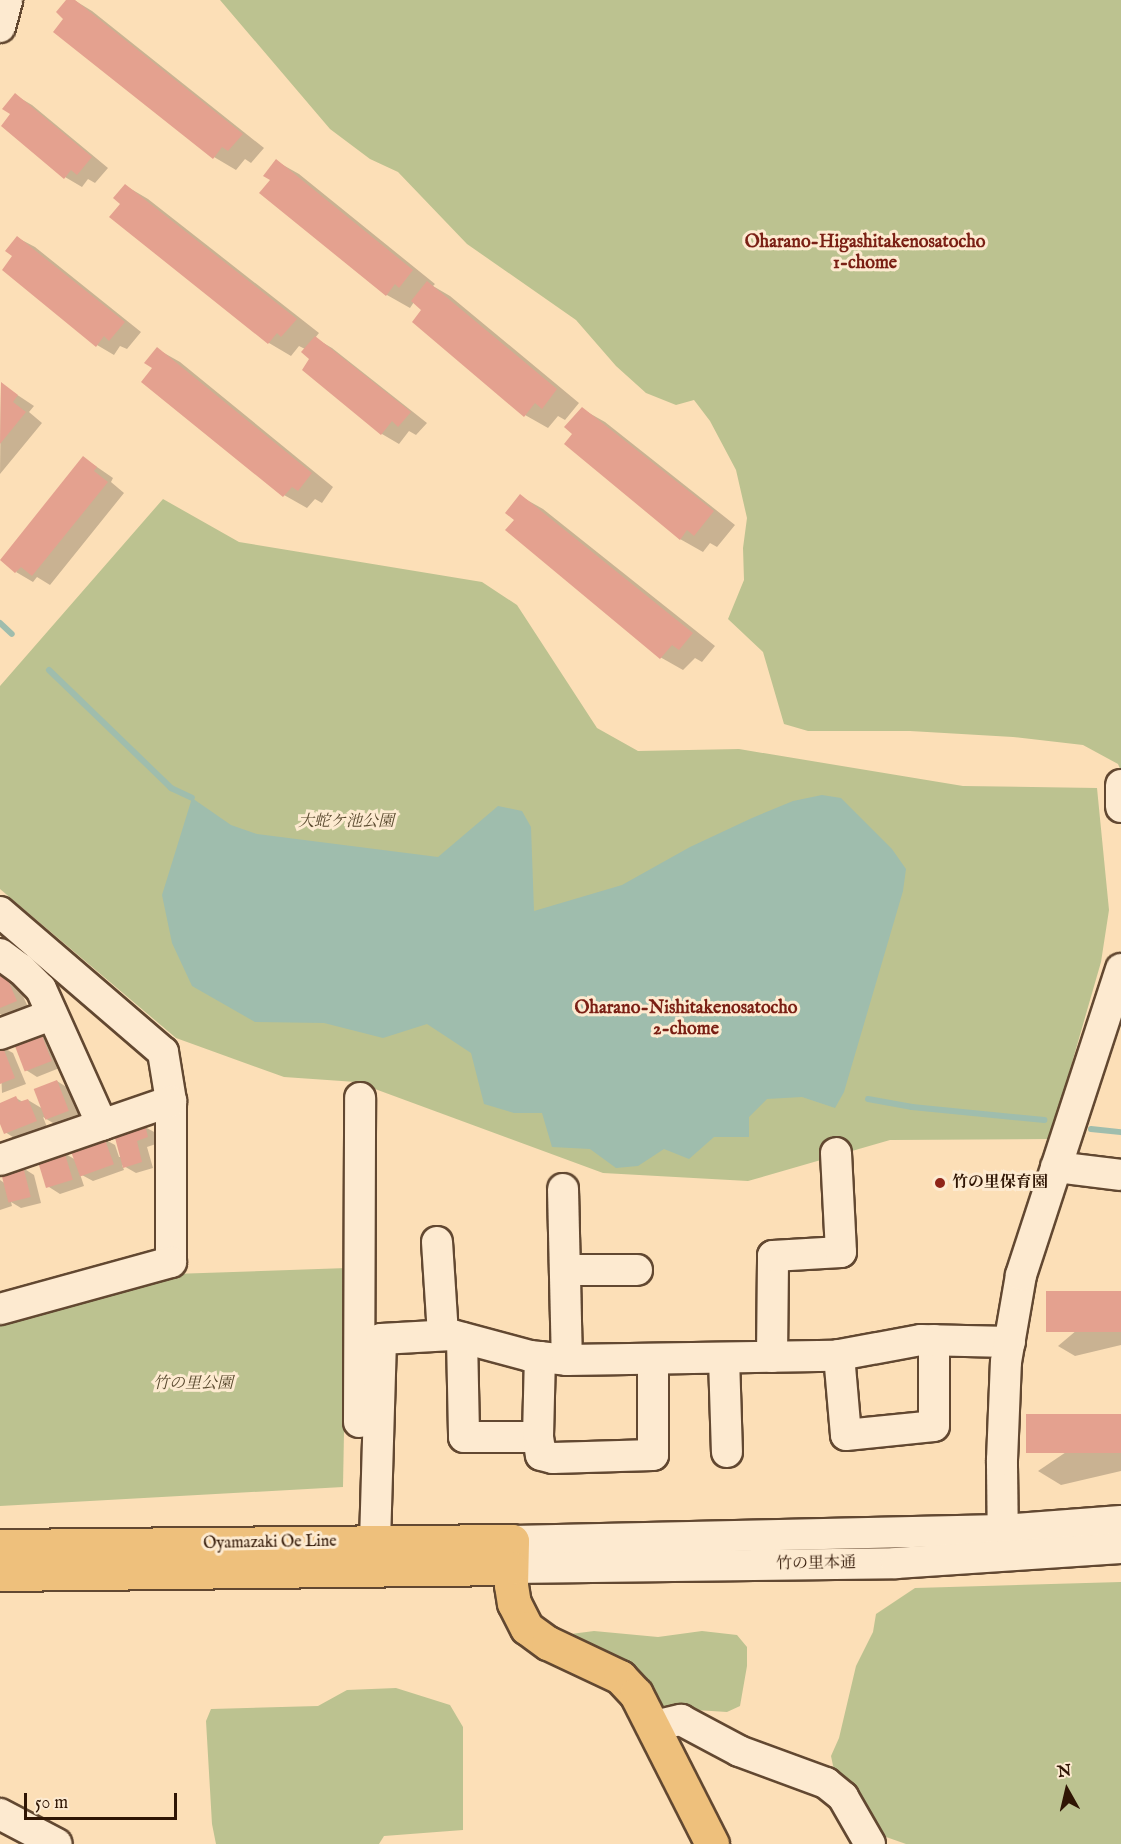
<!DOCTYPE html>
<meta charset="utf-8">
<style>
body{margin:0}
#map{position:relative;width:1121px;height:1844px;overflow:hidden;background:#fcdfb7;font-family:"IM FELL English","Noto Serif JP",serif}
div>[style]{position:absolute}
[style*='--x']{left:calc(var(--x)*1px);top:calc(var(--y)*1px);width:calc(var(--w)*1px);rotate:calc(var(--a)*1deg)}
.green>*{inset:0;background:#bcc290}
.water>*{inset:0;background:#9fbdad}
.shadow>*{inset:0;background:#0003}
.stream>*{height:6px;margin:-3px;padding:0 3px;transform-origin:3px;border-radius:3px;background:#9fbdad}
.building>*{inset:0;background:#e4a18f;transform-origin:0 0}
.roads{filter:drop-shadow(2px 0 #624831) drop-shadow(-2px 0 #624831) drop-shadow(0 2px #624831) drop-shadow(0 -2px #624831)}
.minor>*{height:30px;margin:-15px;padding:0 15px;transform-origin:15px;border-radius:15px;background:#fdead0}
.major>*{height:33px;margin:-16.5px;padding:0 16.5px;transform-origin:16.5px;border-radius:16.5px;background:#eec07c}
.dots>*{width:16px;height:16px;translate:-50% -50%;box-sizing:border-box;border:3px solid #fdead0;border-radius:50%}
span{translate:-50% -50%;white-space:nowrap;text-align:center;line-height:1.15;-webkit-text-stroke:6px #fdead0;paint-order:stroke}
.park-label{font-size:16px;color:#59492e;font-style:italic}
.poi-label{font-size:16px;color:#2f1504;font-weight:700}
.left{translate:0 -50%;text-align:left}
.street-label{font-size:16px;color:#2f1504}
.neighbourhood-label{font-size:18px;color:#7a1f14;font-weight:700}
.north{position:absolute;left:1037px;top:1760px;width:60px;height:60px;-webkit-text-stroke:4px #fdead0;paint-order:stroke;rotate:352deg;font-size:16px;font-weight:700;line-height:24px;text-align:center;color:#2f1504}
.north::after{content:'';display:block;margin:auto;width:21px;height:27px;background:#2f1504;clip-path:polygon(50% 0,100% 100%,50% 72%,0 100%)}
.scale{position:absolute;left:24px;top:1793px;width:153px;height:27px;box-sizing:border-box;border:3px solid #2f1504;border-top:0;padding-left:8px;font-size:18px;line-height:21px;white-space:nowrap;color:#2f1504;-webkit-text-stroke:4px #fdead0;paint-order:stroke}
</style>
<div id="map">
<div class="green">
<i style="clip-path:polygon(220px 0,1121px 0,1121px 771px,1118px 764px,1083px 745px,1013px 737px,910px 731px,808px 731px,784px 724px,763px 652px,728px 619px,744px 580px,743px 548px,747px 518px,736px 470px,710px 421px,694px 400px,676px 405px,646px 393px,616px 366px,576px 320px,467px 244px,398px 172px,370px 159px,330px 129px)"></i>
<i style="clip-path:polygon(163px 499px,239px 542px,482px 582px,517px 605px,597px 728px,638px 751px,739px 749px,963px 786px,1097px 788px,1109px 910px,1101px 962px,1050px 1139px,890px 1140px,748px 1181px,603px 1173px,356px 1082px,284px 1077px,176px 1038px,0 889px,0 686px)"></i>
<i style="clip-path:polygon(347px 1268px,343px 1487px,0 1506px,0 1322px,173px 1274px)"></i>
<i style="clip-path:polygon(1121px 1582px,1121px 1844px,906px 1844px,869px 1831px,835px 1775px,831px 1756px,839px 1738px,856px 1666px,873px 1632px,876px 1614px,915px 1588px)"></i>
<i style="clip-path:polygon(594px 1631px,658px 1637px,702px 1631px,737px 1635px,747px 1647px,747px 1666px,740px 1706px,727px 1712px,696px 1710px,662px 1721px,577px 1649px,571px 1634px)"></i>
<i style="clip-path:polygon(396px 1688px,450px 1705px,463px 1727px,463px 1830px,384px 1836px,379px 1844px,216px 1844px,212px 1824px,206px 1721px,211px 1709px,318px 1706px,347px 1690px)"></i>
</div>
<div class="water">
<i style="clip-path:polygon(822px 795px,841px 798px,892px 849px,906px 869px,903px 891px,844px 1092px,835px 1108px,802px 1097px,767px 1099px,749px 1117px,749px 1137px,714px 1137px,689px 1159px,664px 1149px,638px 1166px,616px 1168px,590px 1149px,552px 1147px,542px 1113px,514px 1113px,484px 1104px,471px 1053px,427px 1024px,383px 1038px,324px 1023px,255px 1022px,192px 986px,172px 943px,162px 895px,192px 798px,231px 825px,257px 834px,438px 857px,498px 806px,522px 811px,531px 827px,534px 911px,622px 885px,690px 847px,752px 818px,793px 801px)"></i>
</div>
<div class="shadow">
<i style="clip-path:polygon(68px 0,74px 0,92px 11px,264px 148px,251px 163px,245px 159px,236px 170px,214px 157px,65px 18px)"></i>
<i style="clip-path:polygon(15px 95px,32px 105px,108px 168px,95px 183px,88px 179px,82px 187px,65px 177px,12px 114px)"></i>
<i style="clip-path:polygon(276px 161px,299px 174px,435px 284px,433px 286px,450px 296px,579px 403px,565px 420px,558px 416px,548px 428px,525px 415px,414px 302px,410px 308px,387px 295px,261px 193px,272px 180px)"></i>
<i style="clip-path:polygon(126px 186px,148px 199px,319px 333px,315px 338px,332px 348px,427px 423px,416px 435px,409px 431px,399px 444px,382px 434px,304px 369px,311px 359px,305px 349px,299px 346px,291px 356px,269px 343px,122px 204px)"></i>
<i style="clip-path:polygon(18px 238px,35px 247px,141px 332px,127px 349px,120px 346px,114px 355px,97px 345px,14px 256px)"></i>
<i style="clip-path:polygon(157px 349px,180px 362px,333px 487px,322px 503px,315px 499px,307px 508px,284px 495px,154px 368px)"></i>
<i style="clip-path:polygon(1px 384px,34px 406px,29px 412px,42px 423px,0 474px)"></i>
<i style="clip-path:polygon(582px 409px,605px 422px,735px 525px,717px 547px,710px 543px,703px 552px,680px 539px,575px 433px)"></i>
<i style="clip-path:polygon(84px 458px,113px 478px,111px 482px,124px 493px,50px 585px,37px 577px,33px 582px,16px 572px)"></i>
<i style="clip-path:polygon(520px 496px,543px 509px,715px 646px,702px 662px,695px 658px,683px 670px,660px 657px,516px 520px)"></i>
<i style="clip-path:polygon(5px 974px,16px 981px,28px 1007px,6px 1017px,0 1014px,0 976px)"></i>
<i style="clip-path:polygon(41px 1035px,52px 1041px,62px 1067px,37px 1077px,26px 1070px)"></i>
<i style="clip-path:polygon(2px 1047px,13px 1053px,26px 1084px,2px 1093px,0 1048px)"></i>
<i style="clip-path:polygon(57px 1081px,68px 1088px,80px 1117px,58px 1126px,43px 1117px,47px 1127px,16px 1139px,5px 1132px,0 1111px,16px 1098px,23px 1102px,28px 1100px,43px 1109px)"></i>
<i style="clip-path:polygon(145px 1127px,156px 1133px,159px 1143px,147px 1147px,153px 1168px,136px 1173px,122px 1165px,124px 1170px,93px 1181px,80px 1174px,84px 1186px,60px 1194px,49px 1187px,64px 1153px,76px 1160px,104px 1139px,115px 1145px,119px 1157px,122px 1157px)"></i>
<i style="clip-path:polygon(23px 1168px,34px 1175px,41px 1203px,21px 1208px,11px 1202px,12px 1206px,0 1210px,0 1180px,6px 1184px)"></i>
<i style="clip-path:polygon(1121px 1293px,1121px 1345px,1075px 1356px,1058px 1346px)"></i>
<i style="clip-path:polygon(1121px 1415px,1121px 1471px,1061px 1485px,1038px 1471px)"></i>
</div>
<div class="stream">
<i style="--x:0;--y:623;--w:16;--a:43"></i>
<i style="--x:49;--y:670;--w:170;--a:44"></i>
<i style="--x:171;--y:788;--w:23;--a:25"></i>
<i style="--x:868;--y:1099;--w:45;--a:10.3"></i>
<i style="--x:912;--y:1107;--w:133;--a:5.6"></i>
<i style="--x:1091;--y:1129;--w:30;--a:6"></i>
</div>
<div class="building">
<i style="clip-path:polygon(66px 0,75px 0,243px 134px,228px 151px,222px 147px,213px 159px,53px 32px,63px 19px,56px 12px)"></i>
<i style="clip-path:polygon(15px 93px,92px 157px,77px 175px,71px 170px,64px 179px,1px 126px,10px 114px,2px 109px)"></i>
<i style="clip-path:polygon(276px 159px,413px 270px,399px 288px,395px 284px,386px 296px,259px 193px,270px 180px,263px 176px)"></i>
<i style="clip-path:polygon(125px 184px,297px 319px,281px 337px,277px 333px,268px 344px,109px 217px,120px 204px,113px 198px)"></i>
<i style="clip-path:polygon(17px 236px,125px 322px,109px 341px,104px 336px,96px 347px,2px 270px,12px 256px,5px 251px)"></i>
<i style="clip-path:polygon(427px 281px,557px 389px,542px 409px,535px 403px,524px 417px,412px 322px,421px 310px,411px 301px)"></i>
<i style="clip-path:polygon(315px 336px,411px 412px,398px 427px,392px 421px,381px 435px,302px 370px,309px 359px,301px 352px)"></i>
<i style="clip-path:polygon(157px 347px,312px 473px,298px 491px,292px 487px,283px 497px,141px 382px,152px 368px,144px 363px)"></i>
<i style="clip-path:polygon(1px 382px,18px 395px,13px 402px,26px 412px,0 444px)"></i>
<i style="clip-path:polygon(582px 407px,714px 511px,694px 536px,687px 530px,680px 540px,564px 444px,572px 434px,564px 427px)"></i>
<i style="clip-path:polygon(83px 456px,97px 467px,94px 471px,108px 482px,32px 576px,21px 567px,15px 573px,0 560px)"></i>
<i style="clip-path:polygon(520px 494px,693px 633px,679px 650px,672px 645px,660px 659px,505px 530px,514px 520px,505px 513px)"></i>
<i style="clip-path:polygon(5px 973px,17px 1001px,0 1008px,0 975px)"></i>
<i style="left:41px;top:1033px;width:30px;height:29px;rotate:69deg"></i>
<i style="clip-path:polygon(2px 1045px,15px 1078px,0 1084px,0 1046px)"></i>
<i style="left:57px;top:1080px;width:33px;height:25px;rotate:69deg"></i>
<i style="clip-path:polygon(16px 1096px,19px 1102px,28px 1099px,37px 1121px,4px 1134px,0 1124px,0 1103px)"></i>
<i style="clip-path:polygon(145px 1125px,148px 1137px,137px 1141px,142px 1162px,123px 1168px,114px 1134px)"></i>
<i style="left:104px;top:1137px;width:29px;height:36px;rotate:70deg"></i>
<i style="left:64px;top:1151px;width:30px;height:28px;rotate:73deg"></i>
<i style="left:23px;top:1166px;width:32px;height:23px;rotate:76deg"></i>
<i style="left:1121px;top:1291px;width:41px;height:75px;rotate:90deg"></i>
<i style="left:1121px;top:1414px;width:39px;height:95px;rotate:90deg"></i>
</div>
<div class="roads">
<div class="minor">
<i style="--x:0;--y:27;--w:28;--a:-75"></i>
<i style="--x:1121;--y:785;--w:22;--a:90"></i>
<i style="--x:0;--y:912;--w:215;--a:40.7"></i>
<i style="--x:163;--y:1052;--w:50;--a:80.7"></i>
<i style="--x:171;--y:1101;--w:161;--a:90"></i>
<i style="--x:171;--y:1262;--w:177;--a:164.6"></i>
<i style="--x:0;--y:954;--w:26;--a:36"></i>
<i style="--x:21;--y:969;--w:28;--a:45"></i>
<i style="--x:41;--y:989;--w:149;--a:65.8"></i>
<i style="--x:0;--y:1034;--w:54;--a:-20.4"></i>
<i style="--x:0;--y:1160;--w:181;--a:-19"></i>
<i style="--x:1056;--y:1167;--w:65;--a:7"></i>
<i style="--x:563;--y:1189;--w:171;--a:88.7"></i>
<i style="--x:437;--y:1242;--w:93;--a:86.3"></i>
<i style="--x:565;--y:1270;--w:72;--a:0"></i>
<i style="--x:462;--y:1338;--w:99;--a:88.8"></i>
<i style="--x:464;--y:1437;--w:74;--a:0"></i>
<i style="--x:538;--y:1437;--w:80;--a:-88.6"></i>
<i style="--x:839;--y:1355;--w:80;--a:85"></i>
<i style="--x:846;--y:1435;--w:88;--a:-5.8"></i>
<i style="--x:934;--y:1426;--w:86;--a:-90"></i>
<i style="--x:772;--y:1357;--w:101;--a:-89.4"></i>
<i style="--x:773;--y:1256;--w:68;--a:-3.4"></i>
<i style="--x:841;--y:1252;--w:99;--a:-92.9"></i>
<i style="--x:724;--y:1358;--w:94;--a:88.2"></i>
<i style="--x:359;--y:1422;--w:324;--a:-89.8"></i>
<i style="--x:538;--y:1437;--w:18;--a:81"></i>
<i style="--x:541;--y:1455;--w:12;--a:14"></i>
<i style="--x:553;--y:1458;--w:100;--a:-1.7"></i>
<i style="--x:653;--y:1455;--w:96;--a:-90"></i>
<i style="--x:512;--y:1541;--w:490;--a:-1.3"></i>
<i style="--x:1002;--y:1530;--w:119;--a:-4.3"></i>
<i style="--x:375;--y:1542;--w:203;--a:-88.3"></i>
<i style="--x:381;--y:1339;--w:71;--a:-3.2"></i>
<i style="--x:452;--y:1335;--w:81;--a:15.1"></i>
<i style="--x:530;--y:1356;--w:37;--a:6"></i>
<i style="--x:567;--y:1360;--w:267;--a:-0.9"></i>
<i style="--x:834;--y:1356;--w:88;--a:-10.4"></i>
<i style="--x:921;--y:1340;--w:89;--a:1.3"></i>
<i style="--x:1003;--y:1548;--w:88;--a:-90.7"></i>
<i style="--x:1002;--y:1460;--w:98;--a:-87.7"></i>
<i style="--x:1006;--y:1362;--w:88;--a:-80.2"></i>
<i style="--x:1021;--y:1275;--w:322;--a:-71.9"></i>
<i style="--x:511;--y:1568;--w:385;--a:-0.7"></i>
<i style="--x:896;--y:1563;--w:225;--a:-3.8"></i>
<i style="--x:654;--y:1726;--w:28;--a:-13"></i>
<i style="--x:681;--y:1720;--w:66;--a:28.1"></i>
<i style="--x:739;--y:1751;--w:93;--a:20.2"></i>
<i style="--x:826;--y:1783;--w:22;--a:39"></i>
<i style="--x:843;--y:1797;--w:54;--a:60.1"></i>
<i style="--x:0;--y:1814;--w:64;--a:27.8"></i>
</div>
<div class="major">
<i style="--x:0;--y:1546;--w:512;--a:-0.56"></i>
<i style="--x:512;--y:1541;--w:44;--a:91.3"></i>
<i style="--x:511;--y:1585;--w:18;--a:81"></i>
<i style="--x:514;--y:1603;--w:28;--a:63"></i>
<i style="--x:527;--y:1628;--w:26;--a:36"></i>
<i style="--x:548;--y:1643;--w:80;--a:25.3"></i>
<i style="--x:620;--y:1677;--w:23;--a:47"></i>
<i style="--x:636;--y:1694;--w:168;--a:63.1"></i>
<i style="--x:0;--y:1574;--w:511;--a:-0.67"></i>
</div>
</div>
<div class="dots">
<i style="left:940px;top:1183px;background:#8f2418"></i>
</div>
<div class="park-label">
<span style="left:346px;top:822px">大蛇ケ池公園</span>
<span style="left:193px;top:1384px">竹の里公園</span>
</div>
<div class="poi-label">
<span class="left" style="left:952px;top:1183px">竹の里保育園</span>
</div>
<div class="street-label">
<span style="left:270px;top:1543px;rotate:-1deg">Oyamazaki Oe Line</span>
<span style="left:816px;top:1564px;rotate:-1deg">竹の里本通</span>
</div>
<div class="neighbourhood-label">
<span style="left:865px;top:254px">Oharano-Higashitakenosatocho<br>1-chome</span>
<span style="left:686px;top:1020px">Oharano-Nishitakenosatocho<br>2-chome</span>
</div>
<div class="north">N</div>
<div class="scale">50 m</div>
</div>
